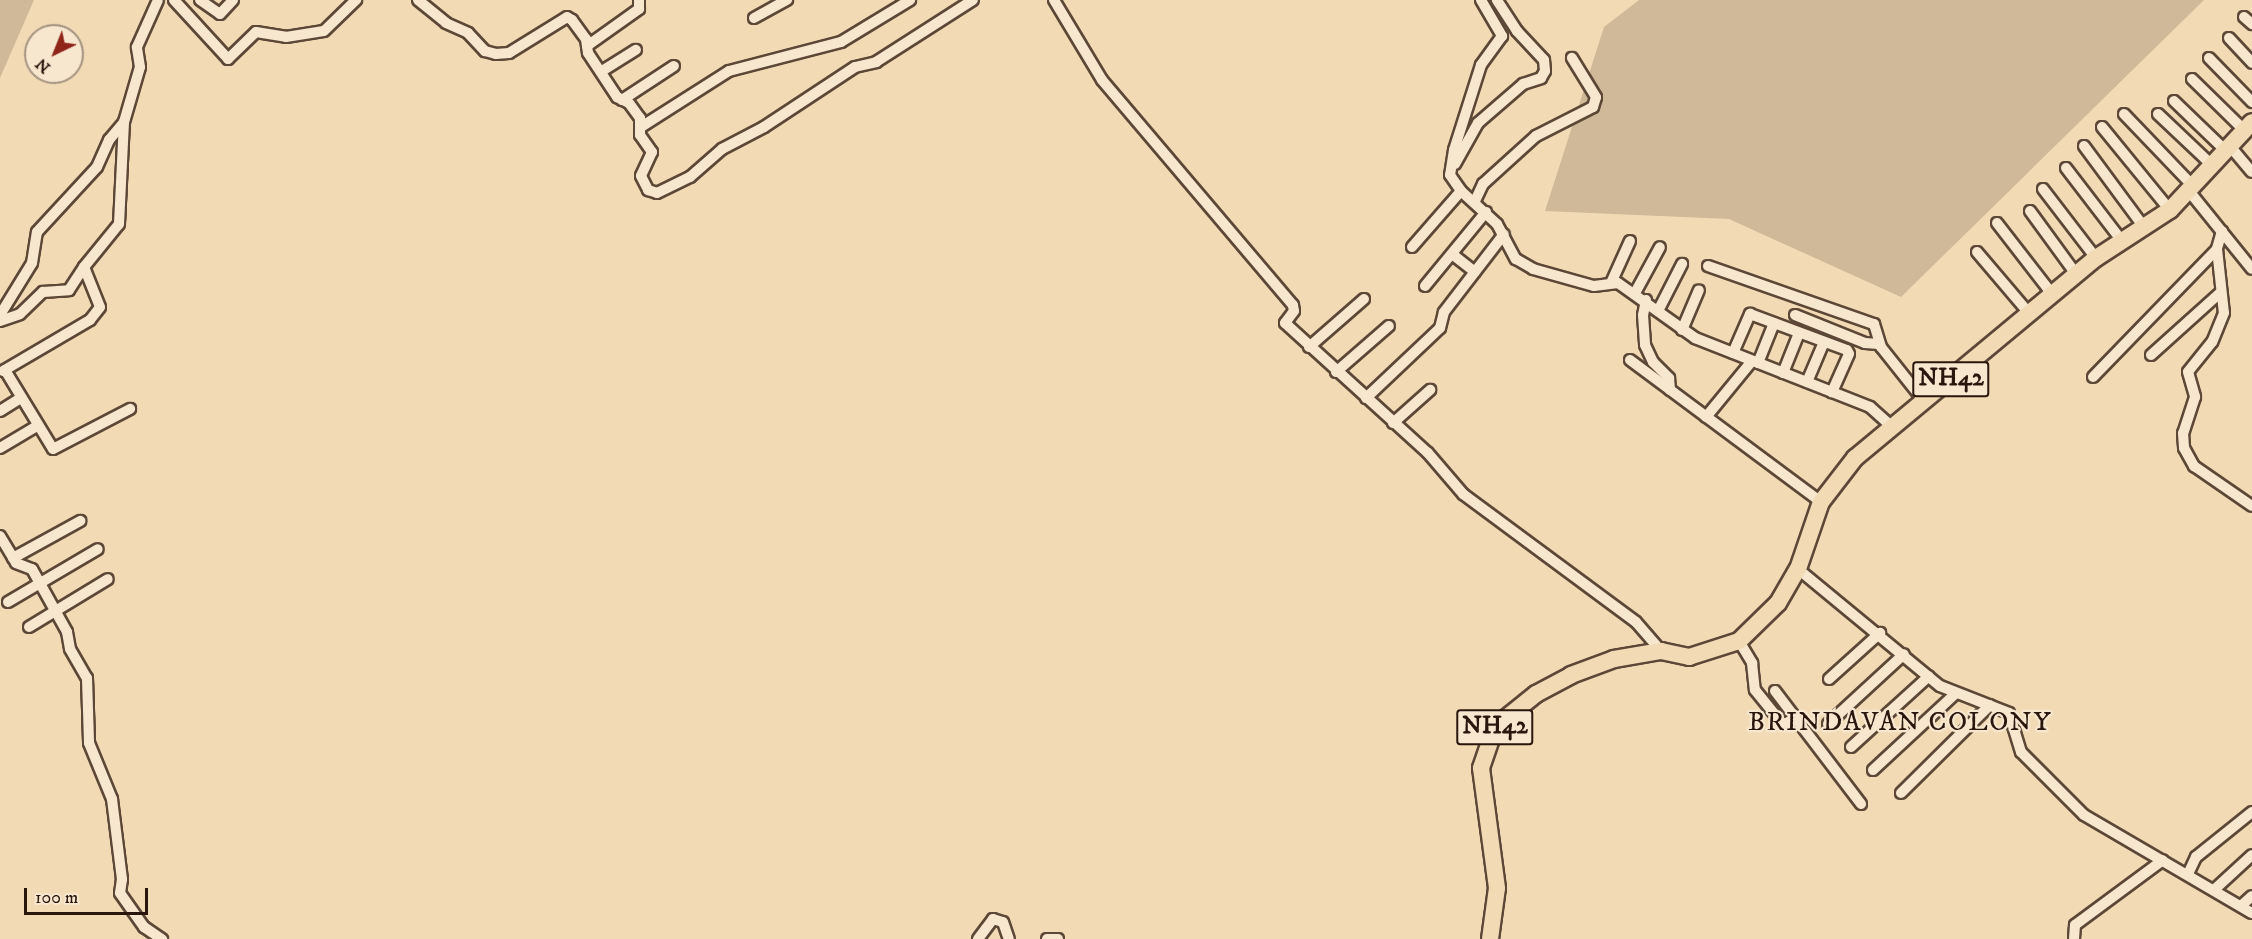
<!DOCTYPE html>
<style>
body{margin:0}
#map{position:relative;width:2252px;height:939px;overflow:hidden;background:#f2dab5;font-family:"IM FELL DW Pica",serif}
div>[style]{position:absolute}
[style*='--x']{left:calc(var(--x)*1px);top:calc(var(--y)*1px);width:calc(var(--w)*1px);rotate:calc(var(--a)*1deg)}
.green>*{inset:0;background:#d0b998}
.roads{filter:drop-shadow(2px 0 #5d4737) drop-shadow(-2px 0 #5d4737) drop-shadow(0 2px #5d4737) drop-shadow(0 -2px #5d4737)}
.minor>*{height:10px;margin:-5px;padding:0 5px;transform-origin:5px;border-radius:5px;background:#f7e7cf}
.highway>*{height:16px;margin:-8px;padding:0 8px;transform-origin:8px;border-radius:8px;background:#f2dab5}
span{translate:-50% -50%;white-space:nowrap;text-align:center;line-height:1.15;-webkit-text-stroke:4.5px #f7e7cf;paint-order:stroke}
.shield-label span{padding:2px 4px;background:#f7e7cf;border:2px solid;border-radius:4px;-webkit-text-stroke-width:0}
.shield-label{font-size:24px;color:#2b160d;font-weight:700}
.neighbourhood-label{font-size:27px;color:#2b160d;letter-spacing:1.5px}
.north{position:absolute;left:24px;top:24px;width:60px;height:60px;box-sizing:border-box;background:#f7e7cf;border:2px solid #a59381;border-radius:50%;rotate:223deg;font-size:16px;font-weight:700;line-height:24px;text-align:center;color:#2b160d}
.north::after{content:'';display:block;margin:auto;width:21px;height:27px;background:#8f2418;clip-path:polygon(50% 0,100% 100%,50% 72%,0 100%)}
.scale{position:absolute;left:24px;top:888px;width:124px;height:27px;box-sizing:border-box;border:3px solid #2b160d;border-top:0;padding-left:8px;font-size:18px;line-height:21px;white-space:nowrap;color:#2b160d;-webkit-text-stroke:4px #f7e7cf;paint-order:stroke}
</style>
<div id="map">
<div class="green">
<i style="clip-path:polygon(0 0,34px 0,0 78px)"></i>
<i style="clip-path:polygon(1639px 0,2204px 0,1901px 297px,1729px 219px,1545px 211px,1604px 27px)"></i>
</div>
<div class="roads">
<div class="minor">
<i style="--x:174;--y:0;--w:80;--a:47.5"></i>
<i style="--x:228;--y:59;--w:39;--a:-44"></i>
<i style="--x:256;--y:32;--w:30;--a:9"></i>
<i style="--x:286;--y:37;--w:38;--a:-9"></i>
<i style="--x:324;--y:31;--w:45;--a:-44.1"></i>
<i style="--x:200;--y:0;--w:24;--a:35"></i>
<i style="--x:220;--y:14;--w:19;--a:-47"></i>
<i style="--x:418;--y:0;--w:36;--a:39"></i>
<i style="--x:446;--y:23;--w:24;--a:24"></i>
<i style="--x:468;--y:33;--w:25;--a:47"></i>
<i style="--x:485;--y:51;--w:11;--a:15"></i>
<i style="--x:496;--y:54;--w:13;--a:-4"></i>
<i style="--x:509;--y:53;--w:68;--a:-31.8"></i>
<i style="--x:567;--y:17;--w:6;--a:31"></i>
<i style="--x:572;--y:20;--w:24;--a:54"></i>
<i style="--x:586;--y:39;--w:14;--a:82"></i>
<i style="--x:588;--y:53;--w:53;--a:56.6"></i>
<i style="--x:617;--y:97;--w:13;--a:27"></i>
<i style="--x:629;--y:103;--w:19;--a:54"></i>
<i style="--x:640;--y:118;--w:17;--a:90"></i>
<i style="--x:640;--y:135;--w:21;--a:55"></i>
<i style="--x:652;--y:152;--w:26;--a:115"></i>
<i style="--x:641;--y:176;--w:16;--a:63"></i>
<i style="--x:648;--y:190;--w:9;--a:18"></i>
<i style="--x:657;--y:193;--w:37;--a:-26"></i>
<i style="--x:690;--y:177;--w:43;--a:-41.2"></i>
<i style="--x:722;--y:149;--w:47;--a:-27.6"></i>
<i style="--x:764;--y:127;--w:109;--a:-33.4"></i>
<i style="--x:855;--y:67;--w:22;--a:-13"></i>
<i style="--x:876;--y:62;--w:115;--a:-32.6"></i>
<i style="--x:1054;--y:0;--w:93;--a:59"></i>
<i style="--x:1102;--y:80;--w:295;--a:49.7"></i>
<i style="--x:1293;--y:305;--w:6;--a:81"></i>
<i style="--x:1294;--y:311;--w:15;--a:127"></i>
<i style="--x:1285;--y:323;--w:193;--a:42.3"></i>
<i style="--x:1428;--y:453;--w:54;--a:49.5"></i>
<i style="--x:1463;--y:494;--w:215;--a:36.5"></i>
<i style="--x:1636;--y:622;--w:38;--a:49"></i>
<i style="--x:1481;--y:0;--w:42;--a:59.7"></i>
<i style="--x:1502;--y:36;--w:36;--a:126"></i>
<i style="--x:1481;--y:65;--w:89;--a:107.6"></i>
<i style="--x:1454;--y:150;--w:25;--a:99"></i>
<i style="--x:1450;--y:175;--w:19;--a:55"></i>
<i style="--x:1461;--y:191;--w:49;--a:42.5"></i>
<i style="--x:1497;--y:224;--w:40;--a:62"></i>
<i style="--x:1516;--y:259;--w:20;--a:30"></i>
<i style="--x:1533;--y:269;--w:63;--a:15.6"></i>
<i style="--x:1594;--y:286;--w:24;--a:-7"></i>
<i style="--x:1618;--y:283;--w:95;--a:35.5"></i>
<i style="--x:1695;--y:338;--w:188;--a:21.5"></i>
<i style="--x:1870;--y:407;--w:30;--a:42"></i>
<i style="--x:2244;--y:17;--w:11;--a:41"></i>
<i style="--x:754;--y:18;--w:38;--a:-29"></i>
<i style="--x:2229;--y:38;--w:34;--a:47"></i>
<i style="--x:587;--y:46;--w:64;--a:-35.4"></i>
<i style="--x:639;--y:9;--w:9;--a:-90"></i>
<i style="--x:2209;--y:58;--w:62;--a:45.7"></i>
<i style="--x:602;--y:71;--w:40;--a:-32"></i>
<i style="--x:2192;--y:79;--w:73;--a:44.4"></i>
<i style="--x:622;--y:100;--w:62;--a:-33.2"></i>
<i style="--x:2174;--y:101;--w:71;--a:43.9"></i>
<i style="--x:2124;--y:114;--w:100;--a:46.2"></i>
<i style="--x:2158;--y:114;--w:74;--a:43.4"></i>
<i style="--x:641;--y:127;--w:104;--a:-32.5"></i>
<i style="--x:729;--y:71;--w:116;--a:-14.5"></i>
<i style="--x:841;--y:42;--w:81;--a:-31.3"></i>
<i style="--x:2102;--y:127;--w:107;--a:50.7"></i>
<i style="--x:2229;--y:145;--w:35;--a:50"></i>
<i style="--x:2084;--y:146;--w:101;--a:53.5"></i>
<i style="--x:1455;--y:164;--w:47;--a:-60.7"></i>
<i style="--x:1478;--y:123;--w:60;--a:-40.9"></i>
<i style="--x:1523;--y:84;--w:19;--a:-18"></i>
<i style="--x:1541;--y:78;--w:8;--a:-60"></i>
<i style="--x:1545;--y:71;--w:11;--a:-95"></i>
<i style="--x:1544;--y:60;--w:40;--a:-133"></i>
<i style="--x:1517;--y:31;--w:37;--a:-123"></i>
<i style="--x:2066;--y:168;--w:92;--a:52.5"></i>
<i style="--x:2043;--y:189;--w:87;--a:52.5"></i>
<i style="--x:2189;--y:191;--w:100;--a:51.1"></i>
<i style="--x:1475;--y:201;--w:19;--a:-65"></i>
<i style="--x:1483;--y:184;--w:72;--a:-42.2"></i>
<i style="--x:1536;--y:136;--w:64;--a:-27"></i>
<i style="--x:1593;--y:107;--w:10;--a:-73"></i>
<i style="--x:1596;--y:97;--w:46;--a:-121.6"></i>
<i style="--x:2030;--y:211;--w:78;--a:53.9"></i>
<i style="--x:1997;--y:223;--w:90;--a:52.2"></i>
<i style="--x:2222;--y:231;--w:19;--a:106"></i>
<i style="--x:2217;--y:249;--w:64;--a:83.8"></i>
<i style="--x:2224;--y:313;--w:31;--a:112"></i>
<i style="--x:2212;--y:342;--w:38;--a:129"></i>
<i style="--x:2188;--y:372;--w:26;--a:74"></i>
<i style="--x:2195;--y:397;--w:38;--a:108"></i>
<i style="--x:2183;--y:433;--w:15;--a:86"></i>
<i style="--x:2184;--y:448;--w:21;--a:61"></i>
<i style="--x:2194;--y:466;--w:70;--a:34.6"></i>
<i style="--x:1412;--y:247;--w:74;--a:-48.8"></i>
<i style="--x:1977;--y:252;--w:80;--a:49.6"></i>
<i style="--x:1452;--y:254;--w:29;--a:38"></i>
<i style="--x:1708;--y:266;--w:176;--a:19.3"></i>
<i style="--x:1874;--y:324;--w:24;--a:73"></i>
<i style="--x:1881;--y:347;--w:69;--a:51.5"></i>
<i style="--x:1611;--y:283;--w:46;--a:-65.7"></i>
<i style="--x:1425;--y:286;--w:96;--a:-50.5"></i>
<i style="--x:1635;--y:293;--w:52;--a:-61.5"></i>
<i style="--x:1646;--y:300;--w:15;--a:101"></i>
<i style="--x:1643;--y:315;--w:30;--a:86"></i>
<i style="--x:1645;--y:345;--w:19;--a:65"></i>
<i style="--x:1653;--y:362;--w:23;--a:45"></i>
<i style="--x:1669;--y:378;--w:12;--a:85"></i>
<i style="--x:1658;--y:311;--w:53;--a:-62.9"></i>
<i style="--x:0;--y:315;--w:61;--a:-58.4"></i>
<i style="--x:32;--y:263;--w:31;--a:-81"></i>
<i style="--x:37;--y:232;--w:88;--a:-47.3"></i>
<i style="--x:97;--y:167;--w:30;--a:-66"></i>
<i style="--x:109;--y:140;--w:23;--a:-50"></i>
<i style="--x:124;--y:122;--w:57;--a:-73.8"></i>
<i style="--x:140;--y:67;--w:20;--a:-99"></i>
<i style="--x:137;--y:47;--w:51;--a:-65.9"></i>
<i style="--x:1795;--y:315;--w:75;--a:21.8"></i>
<i style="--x:1865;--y:343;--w:14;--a:4"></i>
<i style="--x:0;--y:321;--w:21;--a:-19"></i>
<i style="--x:20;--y:314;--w:32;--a:-44"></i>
<i style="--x:43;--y:292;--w:26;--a:-4"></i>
<i style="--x:69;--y:290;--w:27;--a:-57"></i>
<i style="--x:1682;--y:330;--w:43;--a:-67"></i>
<i style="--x:1309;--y:347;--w:73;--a:-41.1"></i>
<i style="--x:1733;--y:353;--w:43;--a:-66.4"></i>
<i style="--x:1750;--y:314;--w:103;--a:20.4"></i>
<i style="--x:1847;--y:350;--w:4;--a:63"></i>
<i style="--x:1849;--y:354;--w:42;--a:114.1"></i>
<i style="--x:2151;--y:355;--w:94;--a:-42"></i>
<i style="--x:1630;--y:360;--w:238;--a:36.6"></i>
<i style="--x:1758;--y:363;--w:43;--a:-68.2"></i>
<i style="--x:5;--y:370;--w:92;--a:58.7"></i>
<i style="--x:53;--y:449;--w:87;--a:-27.5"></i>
<i style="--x:3;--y:371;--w:101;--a:-30.4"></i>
<i style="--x:90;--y:320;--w:16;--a:-52"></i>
<i style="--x:100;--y:307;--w:43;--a:-111.8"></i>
<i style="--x:84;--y:267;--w:55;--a:-50.9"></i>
<i style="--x:119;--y:224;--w:102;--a:-87.2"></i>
<i style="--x:1336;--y:372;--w:70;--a:-41"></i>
<i style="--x:1783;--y:373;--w:43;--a:-68.2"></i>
<i style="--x:2093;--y:377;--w:178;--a:-45.9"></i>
<i style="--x:1807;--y:382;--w:43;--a:-67"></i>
<i style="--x:1366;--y:398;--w:102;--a:-43.4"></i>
<i style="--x:1440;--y:328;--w:16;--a:-76"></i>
<i style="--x:1444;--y:312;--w:98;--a:-52.4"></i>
<i style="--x:0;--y:411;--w:25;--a:-32"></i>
<i style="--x:1706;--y:417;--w:72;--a:-50.6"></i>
<i style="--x:1393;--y:423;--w:50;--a:-41.7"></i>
<i style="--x:0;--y:448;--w:43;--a:-30.7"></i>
<i style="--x:0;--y:536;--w:31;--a:59"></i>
<i style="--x:16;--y:563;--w:17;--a:21"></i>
<i style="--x:32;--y:569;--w:72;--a:60.9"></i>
<i style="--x:67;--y:632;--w:17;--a:80"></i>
<i style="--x:70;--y:649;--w:34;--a:60"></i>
<i style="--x:87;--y:678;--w:65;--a:88.2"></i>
<i style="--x:89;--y:743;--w:61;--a:67.7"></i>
<i style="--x:112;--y:799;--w:81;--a:82.9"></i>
<i style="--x:122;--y:879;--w:14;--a:98"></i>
<i style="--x:120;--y:893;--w:42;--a:54.8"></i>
<i style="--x:144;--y:927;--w:22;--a:34"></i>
<i style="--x:13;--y:558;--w:77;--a:-28.9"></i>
<i style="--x:1798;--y:569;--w:184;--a:39.5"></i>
<i style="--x:1940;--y:686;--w:74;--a:21.4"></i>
<i style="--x:2009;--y:713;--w:41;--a:72.9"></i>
<i style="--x:2021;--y:752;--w:89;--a:45"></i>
<i style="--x:2084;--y:815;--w:194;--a:30.3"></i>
<i style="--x:8;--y:602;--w:104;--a:-30.5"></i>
<i style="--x:29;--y:627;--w:92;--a:-31.3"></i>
<i style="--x:1739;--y:641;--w:26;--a:59"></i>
<i style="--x:1752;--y:663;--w:27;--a:84"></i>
<i style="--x:1755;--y:690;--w:41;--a:50.9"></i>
<i style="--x:1781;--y:722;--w:5;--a:22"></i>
<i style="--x:1786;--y:724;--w:11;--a:-38"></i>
<i style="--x:1829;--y:679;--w:69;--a:-42"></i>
<i style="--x:1775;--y:691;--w:142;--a:52.7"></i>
<i style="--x:1828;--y:724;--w:103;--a:-42.6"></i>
<i style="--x:1851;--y:747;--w:105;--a:-42.3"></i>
<i style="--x:1873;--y:770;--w:112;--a:-42.8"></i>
<i style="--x:1901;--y:793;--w:125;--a:-44.7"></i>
<i style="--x:2188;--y:874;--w:19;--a:-65"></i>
<i style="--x:2196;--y:857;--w:72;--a:-38.8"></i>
<i style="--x:2215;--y:889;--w:50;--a:-42.6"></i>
<i style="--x:2242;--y:905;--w:13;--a:-42"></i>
<i style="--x:978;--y:939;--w:25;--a:-53"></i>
<i style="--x:993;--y:919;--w:10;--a:17"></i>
<i style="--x:1003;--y:922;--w:18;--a:71"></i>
<i style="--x:1047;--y:939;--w:11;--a:0"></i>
<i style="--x:2074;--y:939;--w:14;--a:-86"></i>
<i style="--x:2075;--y:925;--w:109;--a:-36.5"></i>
</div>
<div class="highway">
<i style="--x:1490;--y:939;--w:51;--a:-82.2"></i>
<i style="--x:1497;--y:888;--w:121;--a:-97.6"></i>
<i style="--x:1481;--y:768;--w:43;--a:-71.1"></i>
<i style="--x:1495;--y:727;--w:53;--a:-38.8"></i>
<i style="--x:1536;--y:694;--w:40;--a:-28"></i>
<i style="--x:1571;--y:675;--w:46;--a:-20.4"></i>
<i style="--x:1614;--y:659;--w:48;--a:-9.7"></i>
<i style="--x:1661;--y:651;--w:29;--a:12"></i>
<i style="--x:1689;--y:657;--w:52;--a:-17.7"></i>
<i style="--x:1739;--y:641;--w:54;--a:-44.3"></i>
<i style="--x:1778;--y:603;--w:39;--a:-60"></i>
<i style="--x:1798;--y:569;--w:71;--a:-71.1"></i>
<i style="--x:1821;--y:502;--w:56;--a:-52.3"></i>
<i style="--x:1855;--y:458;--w:313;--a:-39.7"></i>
<i style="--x:2096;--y:258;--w:88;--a:-33"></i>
<i style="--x:2170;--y:210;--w:120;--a:-47"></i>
</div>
</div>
<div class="shield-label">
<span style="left:1951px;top:379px">NH42</span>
<span style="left:1495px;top:727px">NH42</span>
</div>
<div class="neighbourhood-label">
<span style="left:1900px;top:723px">BRINDAVAN COLONY</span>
</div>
<div class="north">N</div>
<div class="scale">100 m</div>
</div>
